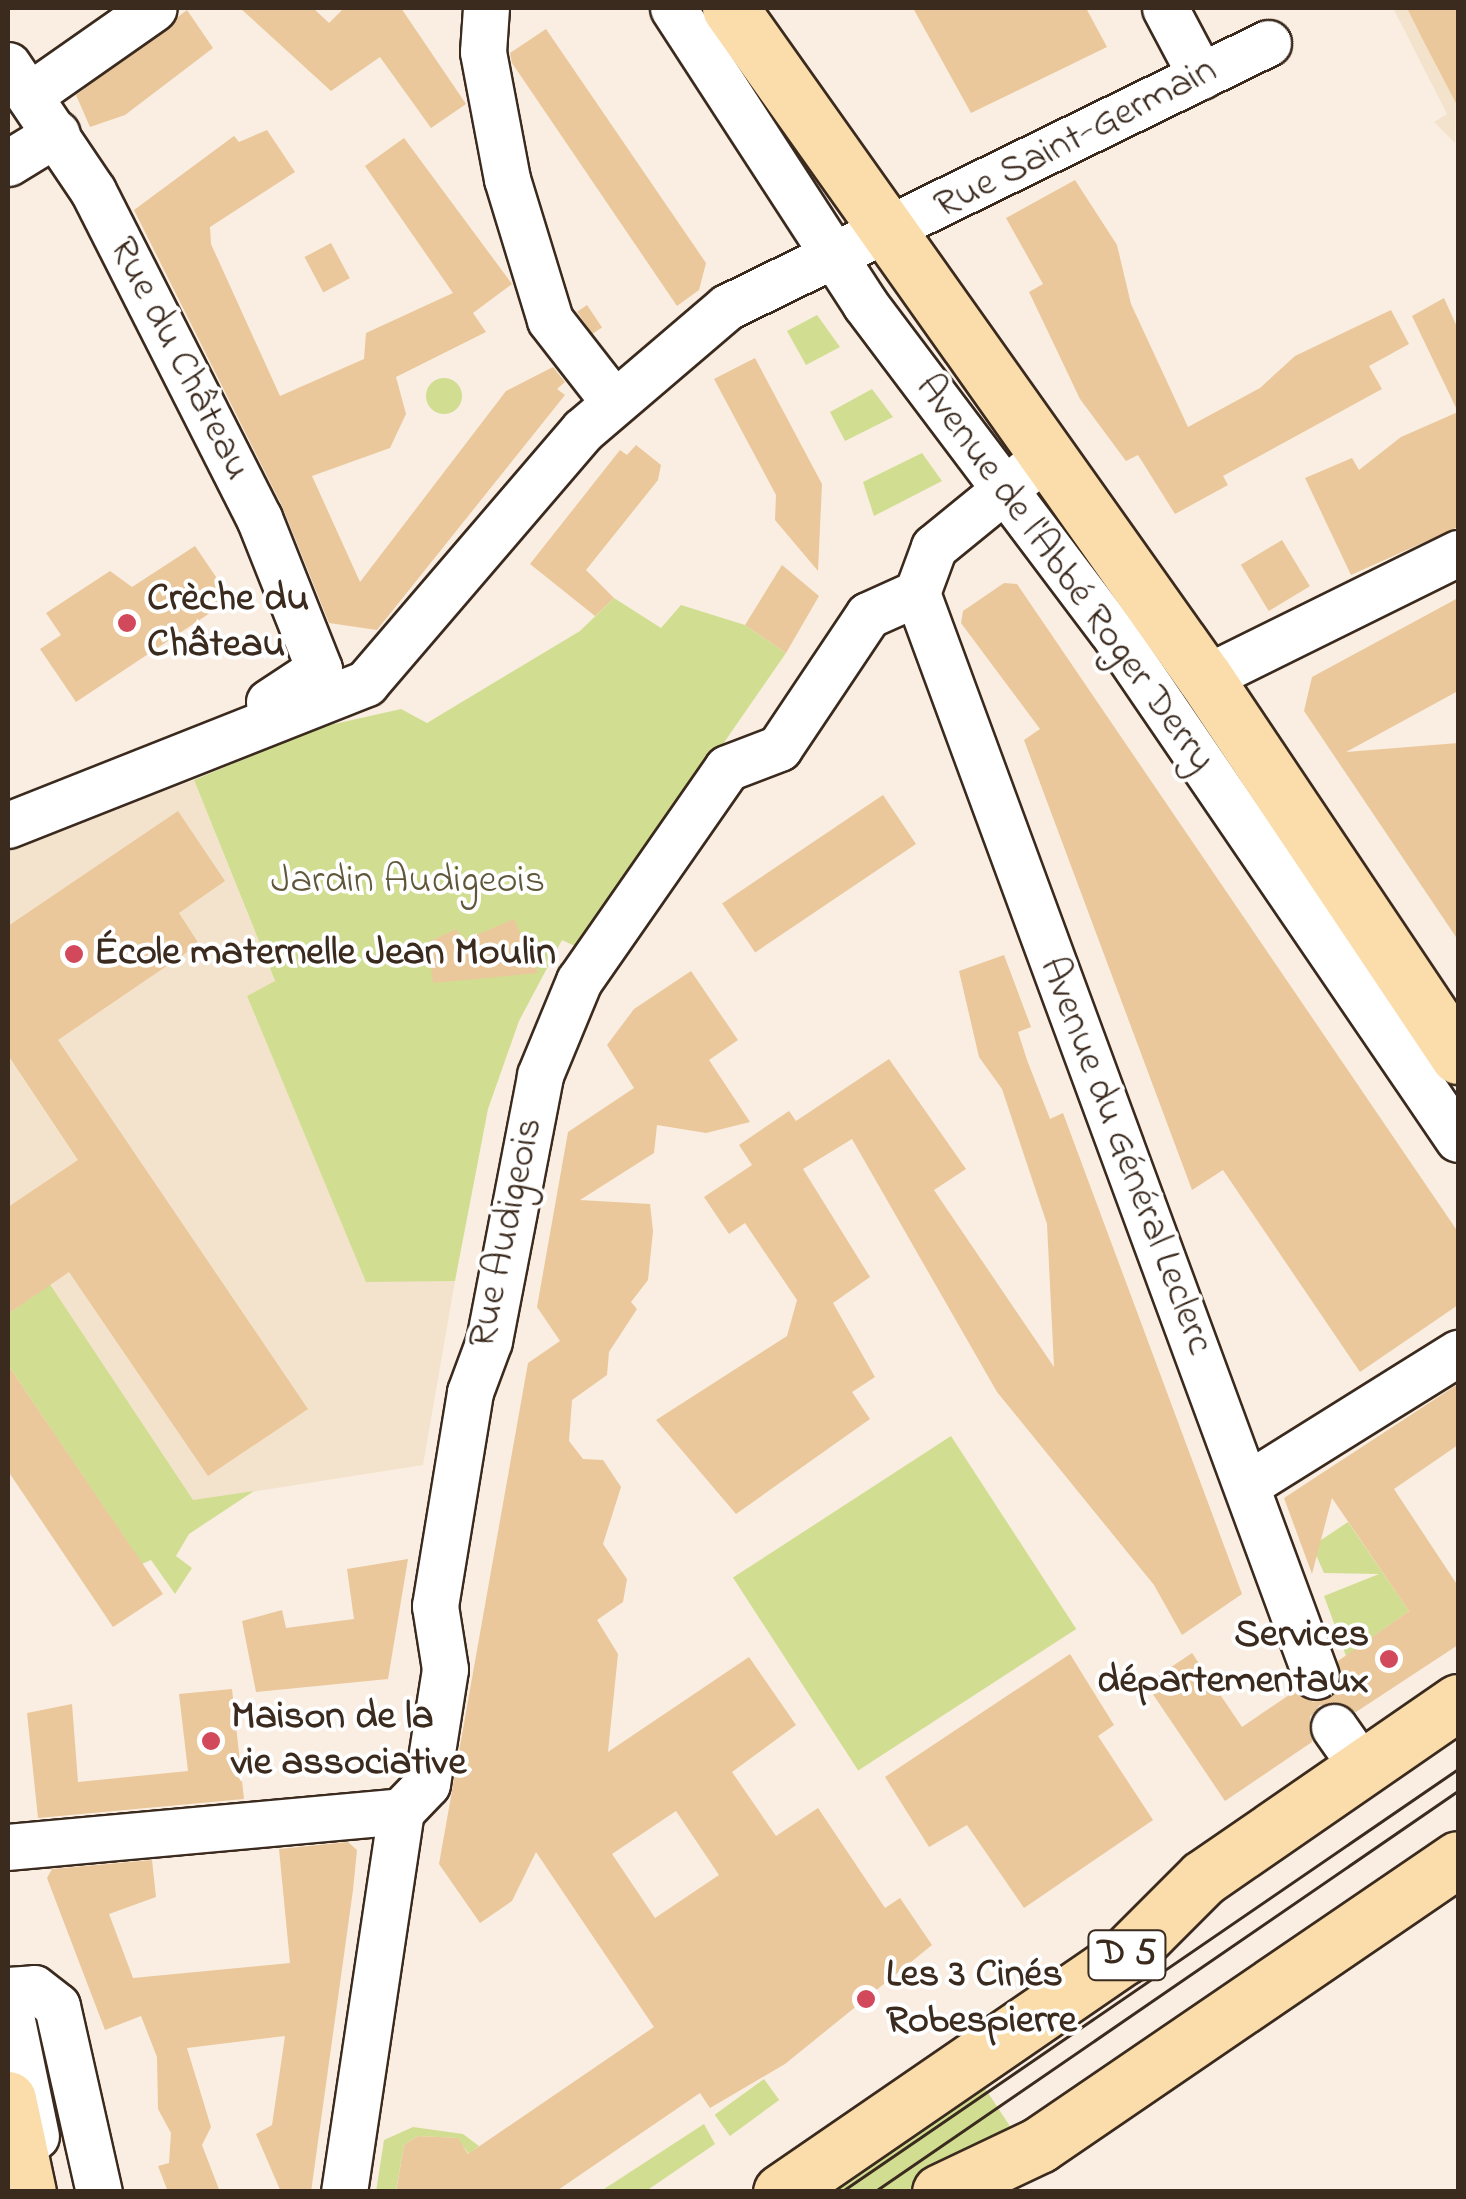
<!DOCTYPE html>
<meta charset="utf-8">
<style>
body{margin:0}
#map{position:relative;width:1466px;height:2199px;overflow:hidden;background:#f9eee1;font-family:"Indie Flower",sans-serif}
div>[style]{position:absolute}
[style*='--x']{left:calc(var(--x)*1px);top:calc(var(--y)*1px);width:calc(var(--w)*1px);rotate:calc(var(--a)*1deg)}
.built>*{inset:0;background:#f4e3cc}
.green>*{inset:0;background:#d1de91;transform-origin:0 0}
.round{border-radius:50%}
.building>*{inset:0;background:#eac89b;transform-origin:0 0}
.roads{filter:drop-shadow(2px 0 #3b2a1e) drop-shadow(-2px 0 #3b2a1e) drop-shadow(0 2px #3b2a1e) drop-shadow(0 -2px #3b2a1e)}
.minor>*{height:45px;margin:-22.5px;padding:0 22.5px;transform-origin:22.5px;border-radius:22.5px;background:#fff}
.major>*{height:55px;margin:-27.5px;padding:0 27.5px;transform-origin:27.5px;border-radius:27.5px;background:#faddab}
.tram>*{height:2.5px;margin:-1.25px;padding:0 1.25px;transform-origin:1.25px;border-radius:1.25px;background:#3b2a1e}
.dots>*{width:28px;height:28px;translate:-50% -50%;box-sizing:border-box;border:5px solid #fff;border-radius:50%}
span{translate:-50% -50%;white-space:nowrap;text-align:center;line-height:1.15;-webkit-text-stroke:8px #fff;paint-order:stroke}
.shield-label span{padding:2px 8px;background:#fff;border:2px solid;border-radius:8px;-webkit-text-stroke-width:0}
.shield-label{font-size:38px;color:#3b2a1e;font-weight:700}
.street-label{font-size:40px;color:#3b2a1e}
.poi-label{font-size:40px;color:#3b2a1e;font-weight:700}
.left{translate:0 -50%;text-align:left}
.right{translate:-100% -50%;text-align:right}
.park-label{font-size:40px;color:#60573b}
.frame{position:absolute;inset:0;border:10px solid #3b2a1e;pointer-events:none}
</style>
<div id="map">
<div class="built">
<i style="clip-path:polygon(1393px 8px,1458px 8px,1455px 143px,1434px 122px,1447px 114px)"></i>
<i style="clip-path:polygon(194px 780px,275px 982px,247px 996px,366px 1281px,455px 1281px,423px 1465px,193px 1501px,8px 1221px,8px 850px)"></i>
</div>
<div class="green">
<i style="clip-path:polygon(817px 315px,840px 347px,806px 365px,787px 331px)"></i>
<i class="round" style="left:426px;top:378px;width:36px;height:36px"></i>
<i style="clip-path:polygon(872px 389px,893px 417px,845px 441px,830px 412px)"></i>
<i style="clip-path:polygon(922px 453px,942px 481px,874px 516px,863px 482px)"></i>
<i style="clip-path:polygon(614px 598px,661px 628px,681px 605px,745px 625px,786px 653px,581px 949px,562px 940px,519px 1021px,488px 1109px,455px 1281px,366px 1282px,247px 996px,275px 981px,194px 780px,321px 727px,401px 709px,427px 723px,580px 631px)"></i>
<i style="clip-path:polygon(8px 1221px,193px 1500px,254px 1491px,189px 1534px,176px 1556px,192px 1568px,175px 1594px,151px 1560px,142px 1564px,8px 1365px,8px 1314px,32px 1297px,8px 1261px)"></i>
<i style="left:951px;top:1436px;width:230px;height:260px;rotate:57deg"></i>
<i style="clip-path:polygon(1348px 1522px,1409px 1611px,1346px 1656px,1324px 1596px,1379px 1574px,1324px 1573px,1312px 1546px)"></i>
<i style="clip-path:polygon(977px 2076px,1019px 2140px,905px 2191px,808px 2192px)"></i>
<i style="left:764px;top:2079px;width:26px;height:61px;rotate:54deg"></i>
<i style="clip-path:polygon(704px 2124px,715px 2144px,646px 2191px,601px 2191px)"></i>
<i style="clip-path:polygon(413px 2127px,463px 2134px,479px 2146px,469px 2154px,457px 2138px,418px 2136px,404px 2145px,396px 2191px,376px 2192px,384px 2140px)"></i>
</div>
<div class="building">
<i style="clip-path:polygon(240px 8px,313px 8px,329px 23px,344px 8px,401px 8px,466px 104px,431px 128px,380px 57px,331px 91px)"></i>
<i style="clip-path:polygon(913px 8px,1086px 8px,1107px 47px,971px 113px)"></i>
<i style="clip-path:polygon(1407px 8px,1458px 8px,1458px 107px,1424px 42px)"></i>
<i style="clip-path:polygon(187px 10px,213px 48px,125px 115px,90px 127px,76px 95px)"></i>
<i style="clip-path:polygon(546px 29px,706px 263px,699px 290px,677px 306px,512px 63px,510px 53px)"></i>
<i style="clip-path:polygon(267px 130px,295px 172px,210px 227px,211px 244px,280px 396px,364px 359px,366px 333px,453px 293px,365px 166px,404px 138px,512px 284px,473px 313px,486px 332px,396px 377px,406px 414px,390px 448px,312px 476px,360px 582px,506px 391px,553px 367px,565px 382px,557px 389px,565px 395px,377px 630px,329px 623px,282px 506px,134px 210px,234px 136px,239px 142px)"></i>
<i style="clip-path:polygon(1075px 180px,1117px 245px,1131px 304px,1188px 427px,1260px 388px,1295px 356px,1391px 310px,1409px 344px,1369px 366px,1382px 389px,1223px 476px,1228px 485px,1175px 514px,1138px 455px,1126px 461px,1080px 399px,1029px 292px,1043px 284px,1006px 218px)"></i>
<i style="left:331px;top:243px;width:40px;height:30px;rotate:62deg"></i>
<i style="clip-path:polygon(1444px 298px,1458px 329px,1458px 527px,1351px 575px,1305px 478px,1352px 458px,1359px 470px,1401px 437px,1458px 412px,1412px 316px)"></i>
<i style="left:587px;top:305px;width:27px;height:12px;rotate:56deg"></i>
<i style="clip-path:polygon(755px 358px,822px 484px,818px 571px,775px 520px,776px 495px,714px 379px)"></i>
<i style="clip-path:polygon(636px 445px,661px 465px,658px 480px,586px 570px,614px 598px,595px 616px,530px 564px,620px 450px,627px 455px)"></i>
<i style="left:1282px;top:540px;width:54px;height:48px;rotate:59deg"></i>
<i style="clip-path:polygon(195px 546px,231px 599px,76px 702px,40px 649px,61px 635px,46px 613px,110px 571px,132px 587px)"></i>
<i style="clip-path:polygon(782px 565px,819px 596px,786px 653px,745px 625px)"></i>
<i style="clip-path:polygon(1004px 583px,1017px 584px,1458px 1232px,1458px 1305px,1360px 1372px,1223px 1170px,1192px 1190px,1024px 740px,1040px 729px,961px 623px,963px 611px)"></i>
<i style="clip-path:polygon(1458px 598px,1458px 691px,1346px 752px,1458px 743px,1458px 940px,1304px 711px,1312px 677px)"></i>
<i style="left:883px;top:795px;width:59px;height:194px;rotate:56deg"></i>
<i style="clip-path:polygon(178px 811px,225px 881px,179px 913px,199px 944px,58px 1040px,308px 1409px,208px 1476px,69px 1272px,8px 1314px,8px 1207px,78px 1160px,8px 1055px,8px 926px)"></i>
<i style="clip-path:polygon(514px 919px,538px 973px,433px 983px,428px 942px,457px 929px,462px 941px)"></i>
<i style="clip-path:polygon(1004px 955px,1031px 1027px,1018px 1032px,1027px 1060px,1050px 1119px,1063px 1113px,1242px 1594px,1182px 1635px,1154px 1585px,997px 1392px,852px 1139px,803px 1169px,870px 1277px,833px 1303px,875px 1377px,852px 1392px,870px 1419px,736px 1514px,656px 1420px,787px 1336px,797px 1300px,745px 1223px,729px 1234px,704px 1197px,752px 1165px,739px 1145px,789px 1111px,796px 1121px,889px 1059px,966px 1169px,934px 1190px,1054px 1367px,1047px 1224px,1002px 1089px,979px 1057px,959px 971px)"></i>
<i style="clip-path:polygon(evenodd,691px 971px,738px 1040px,709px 1060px,750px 1122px,706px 1133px,657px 1125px,654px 1153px,580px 1200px,650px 1204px,653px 1231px,648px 1280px,631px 1302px,637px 1309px,609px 1352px,607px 1375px,572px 1400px,569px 1441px,583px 1459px,603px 1460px,621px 1487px,603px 1544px,627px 1579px,623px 1602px,597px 1620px,618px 1654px,608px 1752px,749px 1657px,796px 1725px,732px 1772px,776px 1836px,818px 1808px,885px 1908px,900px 1898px,932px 1945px,785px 2064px,710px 2108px,700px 2093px,555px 2192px,396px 2192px,404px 2145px,418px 2136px,458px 2138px,468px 2154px,654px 2027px,536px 1852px,512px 1901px,480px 1923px,439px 1864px,528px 1363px,560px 1341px,537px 1307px,568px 1132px,634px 1088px,607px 1045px,634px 1009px,691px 971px,676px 1811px,719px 1875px,655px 1918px,612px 1854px,676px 1811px)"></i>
<i style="clip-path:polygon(8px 1365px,163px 1594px,113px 1627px,8px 1471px)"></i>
<i style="clip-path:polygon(1458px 1384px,1458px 1445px,1394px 1489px,1458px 1586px,1458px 1645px,1356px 1712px,1320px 1705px,1310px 1717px,1312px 1742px,1225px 1801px,1146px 1684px,1192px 1653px,1242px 1727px,1295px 1691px,1313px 1702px,1335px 1693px,1338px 1661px,1409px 1611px,1332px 1498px,1312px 1574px,1284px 1498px)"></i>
<i style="clip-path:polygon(408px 1559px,388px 1679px,256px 1692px,242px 1621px,282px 1610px,286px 1628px,354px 1619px,347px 1569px)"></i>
<i style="clip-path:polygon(1070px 1654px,1114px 1725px,1098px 1736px,1153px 1820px,1024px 1908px,967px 1825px,929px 1847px,885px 1777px)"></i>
<i style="clip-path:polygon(232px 1689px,244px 1799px,38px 1818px,27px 1713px,72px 1704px,78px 1782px,188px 1771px,179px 1694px)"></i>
<i style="clip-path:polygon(348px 1842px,357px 1850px,353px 1890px,311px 2192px,281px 2192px,256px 2134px,272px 2125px,285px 2036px,187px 2048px,211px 2127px,202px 2145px,220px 2192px,168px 2192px,158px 2166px,169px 2163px,171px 2133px,158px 2109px,157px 2057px,141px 2016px,105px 2030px,47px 1878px,52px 1869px,152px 1860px,156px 1897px,109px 1914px,133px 1978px,290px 1963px,279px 1849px)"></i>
</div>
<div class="roads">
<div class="minor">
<i style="--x:486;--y:8;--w:44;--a:93.9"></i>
<i style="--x:483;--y:52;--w:129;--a:79.3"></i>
<i style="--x:507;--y:179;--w:147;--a:73"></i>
<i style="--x:550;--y:320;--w:103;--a:52.1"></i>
<i style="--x:673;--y:8;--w:353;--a:57"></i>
<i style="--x:865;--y:304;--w:408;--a:53"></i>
<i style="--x:1111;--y:630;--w:616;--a:55.72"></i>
<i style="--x:1165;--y:8;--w:77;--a:62.1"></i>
<i style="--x:8;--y:65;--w:152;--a:56"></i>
<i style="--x:93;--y:191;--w:367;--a:63.1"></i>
<i style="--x:259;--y:518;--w:162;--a:68.3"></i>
<i style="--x:319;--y:669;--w:60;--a:146.6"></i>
<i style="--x:34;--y:92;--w:146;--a:-35"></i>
<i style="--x:8;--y:163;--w:57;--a:-31.5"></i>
<i style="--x:1026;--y:472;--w:119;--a:140.8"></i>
<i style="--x:934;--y:547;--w:49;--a:110.3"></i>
<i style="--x:917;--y:593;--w:1154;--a:69.78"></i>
<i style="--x:1205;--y:678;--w:282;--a:-26.3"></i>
<i style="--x:8;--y:825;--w:385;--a:-21.6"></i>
<i style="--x:366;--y:683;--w:333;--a:-49.4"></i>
<i style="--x:583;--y:430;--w:189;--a:-40.5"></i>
<i style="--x:727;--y:307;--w:602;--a:-26.01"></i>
<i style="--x:1248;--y:1484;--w:248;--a:-32"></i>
<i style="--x:1334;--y:1727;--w:32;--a:55"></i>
<i style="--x:8;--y:1847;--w:395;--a:-5.2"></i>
<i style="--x:8;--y:1990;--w:26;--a:-4"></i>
<i style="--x:34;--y:1988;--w:29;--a:38"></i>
<i style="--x:57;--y:2006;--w:191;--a:77.3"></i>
<i style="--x:8;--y:2001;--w:138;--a:78.3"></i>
<i style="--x:344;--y:2192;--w:385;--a:-81.5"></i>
<i style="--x:401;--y:1811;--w:37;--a:-46"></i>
<i style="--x:427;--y:1784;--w:116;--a:-81.1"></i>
<i style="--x:445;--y:1669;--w:64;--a:-99"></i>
<i style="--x:435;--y:1606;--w:217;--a:-80.7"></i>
<i style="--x:470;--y:1392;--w:54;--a:-69.6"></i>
<i style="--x:489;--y:1341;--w:271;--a:-79.1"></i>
<i style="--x:540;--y:1075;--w:102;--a:-67.5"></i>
<i style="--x:579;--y:981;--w:259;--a:-55.2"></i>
<i style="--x:727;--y:768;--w:56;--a:-21"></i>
<i style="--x:779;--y:748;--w:160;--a:-56.2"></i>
<i style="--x:868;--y:615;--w:54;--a:-24.2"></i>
</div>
<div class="major">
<i style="--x:730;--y:8;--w:821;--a:54.67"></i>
<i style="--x:1205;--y:678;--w:455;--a:56.2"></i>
<i style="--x:8;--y:2099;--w:95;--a:77.9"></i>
<i style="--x:781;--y:2192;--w:417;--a:-34.5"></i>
<i style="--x:1125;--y:1956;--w:110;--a:-45"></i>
<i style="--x:1203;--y:1878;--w:310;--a:-34.6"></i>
<i style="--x:940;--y:2192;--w:110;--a:-25.4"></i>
<i style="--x:1039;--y:2145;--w:507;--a:-34.32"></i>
</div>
</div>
<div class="tram">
<i style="--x:841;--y:2192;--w:748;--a:-34.43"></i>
<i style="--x:874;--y:2192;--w:708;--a:-34.48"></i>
</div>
<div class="dots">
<i style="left:127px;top:623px;background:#d1495b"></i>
<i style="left:74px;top:954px;background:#d1495b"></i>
<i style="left:1389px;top:1659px;background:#d1495b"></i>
<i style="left:211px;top:1741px;background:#d1495b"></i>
<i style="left:866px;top:1999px;background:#d1495b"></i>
</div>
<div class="shield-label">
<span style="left:1127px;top:1955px">D 5</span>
</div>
<div class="street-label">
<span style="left:1076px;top:139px;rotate:-27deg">Rue Saint-Germain</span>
<span style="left:179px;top:359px;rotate:63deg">Rue du Château</span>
<span style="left:1064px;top:574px;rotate:54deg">Avenue de l'Abbé Roger Derry</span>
<span style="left:1125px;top:1156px;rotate:69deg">Avenue du Général Leclerc</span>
<span style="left:507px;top:1233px;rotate:-78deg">Rue Audigeois</span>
</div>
<div class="poi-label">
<span class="left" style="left:147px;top:623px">Crèche du<br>Château</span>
<span class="left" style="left:94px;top:954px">École maternelle Jean Moulin</span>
<span class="right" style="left:1369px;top:1659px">Services<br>départementaux</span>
<span class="left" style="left:231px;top:1741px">Maison de la<br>vie associative</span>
<span class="left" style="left:886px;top:1999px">Les 3 Cinés<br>Robespierre</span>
</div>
<div class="park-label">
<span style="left:408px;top:882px">Jardin Audigeois</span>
</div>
<div class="frame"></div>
</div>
